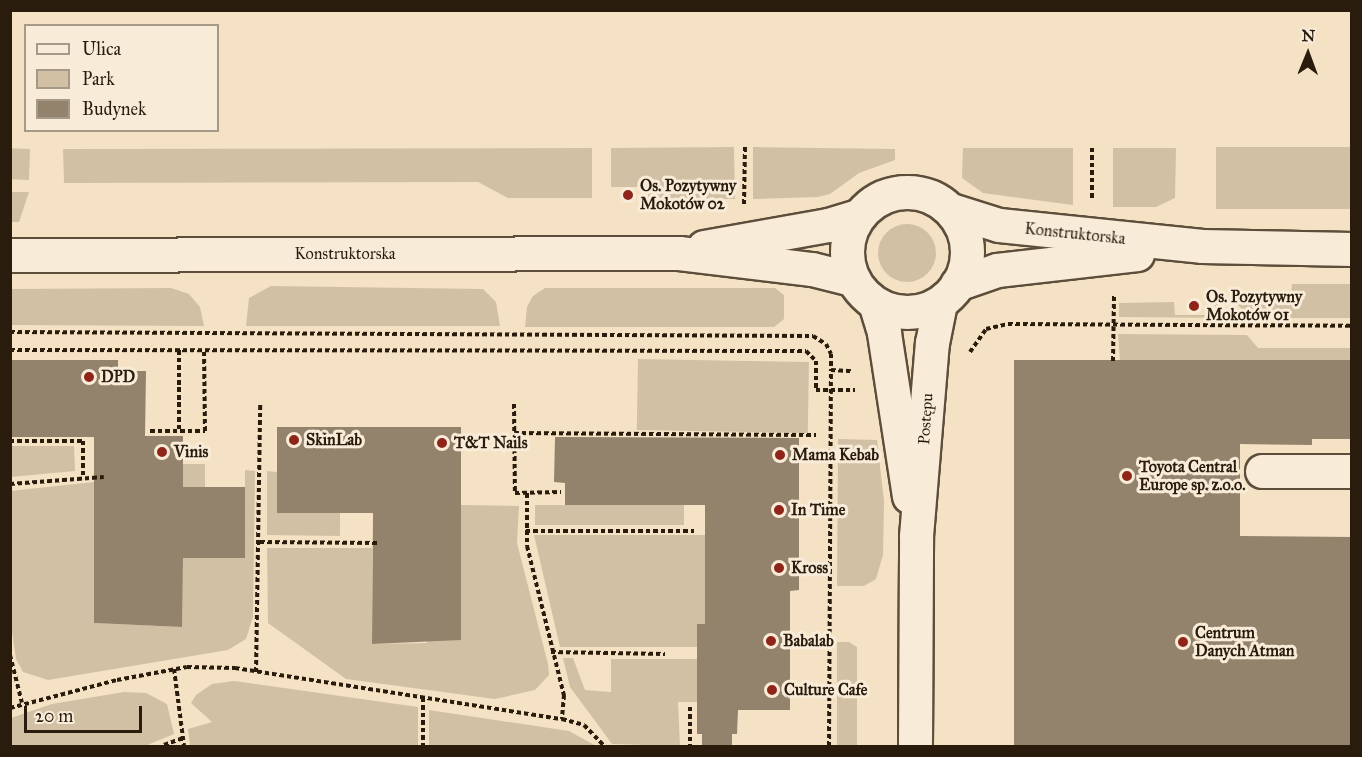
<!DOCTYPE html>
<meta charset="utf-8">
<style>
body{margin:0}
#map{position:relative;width:1362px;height:757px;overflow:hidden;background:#f5e2c4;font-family:"IM FELL Great Primer",serif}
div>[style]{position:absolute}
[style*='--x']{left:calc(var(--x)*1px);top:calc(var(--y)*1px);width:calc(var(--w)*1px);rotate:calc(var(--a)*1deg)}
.green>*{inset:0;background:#d2c0a5;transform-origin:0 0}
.round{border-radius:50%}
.building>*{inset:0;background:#93836c}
.path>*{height:4px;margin-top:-2px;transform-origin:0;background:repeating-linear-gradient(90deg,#291c0d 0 4.5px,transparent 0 7.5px)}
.roads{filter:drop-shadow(2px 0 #5c4e3b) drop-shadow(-2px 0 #5c4e3b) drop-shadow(0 2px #5c4e3b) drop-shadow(0 -2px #5c4e3b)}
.minor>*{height:33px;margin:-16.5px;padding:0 16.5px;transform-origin:16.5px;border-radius:16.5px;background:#f8ecd9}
.minor>.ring{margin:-16.5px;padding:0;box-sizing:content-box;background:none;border:33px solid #f8ecd9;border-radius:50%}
.dots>*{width:16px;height:16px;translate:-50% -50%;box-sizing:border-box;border:3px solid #f8ecd9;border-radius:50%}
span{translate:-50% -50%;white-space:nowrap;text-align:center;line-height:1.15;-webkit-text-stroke:6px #f8ecd9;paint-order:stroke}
.poi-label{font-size:16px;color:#291c0d;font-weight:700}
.left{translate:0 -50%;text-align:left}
.street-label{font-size:16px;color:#291c0d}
.frame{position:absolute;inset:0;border:12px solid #291c0d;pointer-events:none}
.legend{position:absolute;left:24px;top:24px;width:195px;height:108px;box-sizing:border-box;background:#f8ecd9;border:2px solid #a59987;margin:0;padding:8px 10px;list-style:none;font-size:18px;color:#291c0d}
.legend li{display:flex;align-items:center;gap:12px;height:30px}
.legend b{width:30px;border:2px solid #a59987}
.north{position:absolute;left:1278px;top:24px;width:60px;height:60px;-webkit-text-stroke:4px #f8ecd9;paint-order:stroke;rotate:1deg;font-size:16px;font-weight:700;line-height:24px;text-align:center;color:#291c0d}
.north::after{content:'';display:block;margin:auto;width:21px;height:27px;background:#291c0d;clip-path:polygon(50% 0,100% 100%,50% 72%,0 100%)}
.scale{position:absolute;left:24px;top:706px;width:118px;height:27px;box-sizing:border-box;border:3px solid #291c0d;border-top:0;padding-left:8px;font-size:18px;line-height:21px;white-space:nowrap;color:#291c0d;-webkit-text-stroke:4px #f8ecd9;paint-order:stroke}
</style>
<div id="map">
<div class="green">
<i style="clip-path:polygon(734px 147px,735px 199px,648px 198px,648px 187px,611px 187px,611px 148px)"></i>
<i style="clip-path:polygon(753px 147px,895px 149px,895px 160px,859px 173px,830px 194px,818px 197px,753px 199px)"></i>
<i style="left:1351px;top:147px;width:62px;height:135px;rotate:90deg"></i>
<i style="clip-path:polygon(592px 148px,592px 198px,508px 198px,478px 182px,64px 183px,63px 149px)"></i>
<i style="clip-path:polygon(963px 148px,1073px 148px,1073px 205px,983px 193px,962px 178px)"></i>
<i style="clip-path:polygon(1113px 148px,1176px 148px,1175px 198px,1156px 207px,1113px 207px)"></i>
<i style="left:30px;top:149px;width:31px;height:19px;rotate:92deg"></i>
<i style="clip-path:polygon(11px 192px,29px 192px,19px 222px,11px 222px)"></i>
<i class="round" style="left:878px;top:224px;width:58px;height:58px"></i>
<i style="clip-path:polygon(1292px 284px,1351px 284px,1351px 318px,1250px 318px,1236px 303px,1291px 296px)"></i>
<i style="clip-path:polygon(271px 286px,483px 289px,496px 302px,500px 326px,246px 326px,249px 298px)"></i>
<i style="clip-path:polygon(171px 288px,189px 294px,200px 307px,204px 326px,11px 325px,11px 289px)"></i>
<i style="clip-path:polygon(545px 288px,775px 288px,784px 295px,784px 319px,774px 327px,525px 327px,527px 307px,533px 296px)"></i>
<i style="clip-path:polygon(1174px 302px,1175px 315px,1215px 315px,1215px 302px,1220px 302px,1232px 318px,1119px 317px,1119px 303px)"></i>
<i style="clip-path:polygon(1118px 334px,1247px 335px,1258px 348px,1351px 348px,1352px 360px,1120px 361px)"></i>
<i style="left:638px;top:359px;width:171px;height:71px;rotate:1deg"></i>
<i style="clip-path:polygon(838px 439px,877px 440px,884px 501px,883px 555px,876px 579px,864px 586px,837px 586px)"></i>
<i style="clip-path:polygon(11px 446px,74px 446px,75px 471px,11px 477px)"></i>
<i style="clip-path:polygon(183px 464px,205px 464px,205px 558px,245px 557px,245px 470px,255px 471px,253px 617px,246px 639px,228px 650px,48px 680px,23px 672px,16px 659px,11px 625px,10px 491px,94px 482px,94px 623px,182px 627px)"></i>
<i style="clip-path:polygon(267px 471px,277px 472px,277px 513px,340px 513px,340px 536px,267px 535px)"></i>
<i style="clip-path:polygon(461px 505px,519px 506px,517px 543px,548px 664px,549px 675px,535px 690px,495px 699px,346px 679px,268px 623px,267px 548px,372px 548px,372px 644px,427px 643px)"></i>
<i style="left:535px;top:505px;width:149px;height:20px"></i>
<i style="clip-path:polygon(534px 535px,705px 535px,705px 624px,697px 625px,697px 647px,560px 647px)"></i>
<i style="clip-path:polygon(837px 642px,849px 642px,857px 647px,857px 746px,837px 746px)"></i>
<i style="clip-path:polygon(563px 658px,573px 658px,585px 690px,611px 692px,611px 659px,697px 659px,697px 702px,678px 702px,680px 746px,612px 744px,570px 687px)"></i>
<i style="clip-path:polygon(234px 681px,418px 707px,418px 746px,190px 746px,188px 729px,212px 722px,191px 703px,196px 695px,212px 684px)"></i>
<i style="clip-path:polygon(124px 692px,146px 693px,167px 704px,174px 734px,145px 746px,11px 746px,11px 718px,52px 704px)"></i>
<i style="clip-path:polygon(429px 710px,569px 731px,596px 746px,429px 746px)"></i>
</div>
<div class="building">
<i style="clip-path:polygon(10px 360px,118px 360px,118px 371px,146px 371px,145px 436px,183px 436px,183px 487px,245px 487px,245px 558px,183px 558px,182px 627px,94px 623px,94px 437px,10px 437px)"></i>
<i style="clip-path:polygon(1014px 360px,1352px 360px,1352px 439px,1312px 439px,1312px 445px,1240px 444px,1240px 536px,1352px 537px,1352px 747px,1014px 747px)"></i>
<i style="clip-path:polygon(277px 427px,461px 427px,461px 640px,372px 644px,373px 513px,277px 513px)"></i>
<i style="clip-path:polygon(555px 437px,799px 438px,799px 590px,790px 591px,790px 710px,738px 710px,737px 734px,732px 734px,732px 747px,702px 747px,702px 734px,697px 734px,697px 624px,705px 624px,705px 505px,565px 505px,565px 483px,554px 482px)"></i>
</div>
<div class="path">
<i style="--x:1092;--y:148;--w:50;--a:90"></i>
<i style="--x:744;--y:204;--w:57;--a:-89"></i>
<i style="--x:10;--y:332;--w:803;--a:0.29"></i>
<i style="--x:813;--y:336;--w:15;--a:32"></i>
<i style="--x:826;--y:344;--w:11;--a:63"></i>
<i style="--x:831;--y:354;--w:16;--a:90"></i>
<i style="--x:831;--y:370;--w:22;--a:3"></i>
<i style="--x:10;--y:350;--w:796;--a:0.07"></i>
<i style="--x:806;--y:351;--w:14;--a:45"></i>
<i style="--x:816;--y:361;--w:29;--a:90"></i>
<i style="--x:816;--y:390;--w:39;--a:0"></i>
<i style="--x:179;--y:350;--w:81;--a:90"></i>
<i style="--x:970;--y:352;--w:28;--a:-55"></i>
<i style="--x:986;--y:329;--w:23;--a:-13"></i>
<i style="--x:1008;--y:324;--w:344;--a:0.3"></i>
<i style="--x:1113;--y:361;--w:66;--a:-89.1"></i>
<i style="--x:514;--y:404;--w:89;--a:89.4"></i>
<i style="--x:515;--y:493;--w:46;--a:-1.2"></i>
<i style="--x:150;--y:431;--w:55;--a:0"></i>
<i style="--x:205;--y:431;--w:81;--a:-90.7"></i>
<i style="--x:514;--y:433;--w:302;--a:0.4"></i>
<i style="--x:10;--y:441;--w:73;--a:0"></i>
<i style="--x:83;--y:441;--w:35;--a:90"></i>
<i style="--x:10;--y:484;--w:94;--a:-4.3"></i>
<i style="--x:527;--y:493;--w:53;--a:90"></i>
<i style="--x:527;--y:546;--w:154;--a:76.1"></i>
<i style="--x:564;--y:695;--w:24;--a:95"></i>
<i style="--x:526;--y:531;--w:168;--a:0"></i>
<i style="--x:260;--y:542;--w:118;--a:0.5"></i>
<i style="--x:551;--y:652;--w:114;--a:1"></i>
<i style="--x:10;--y:655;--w:49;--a:76"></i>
<i style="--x:174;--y:669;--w:78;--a:82.6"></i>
<i style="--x:256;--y:672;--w:269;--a:-89.1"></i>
<i style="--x:423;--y:698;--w:48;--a:90"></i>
<i style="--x:690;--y:707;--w:39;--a:90"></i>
<i style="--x:10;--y:708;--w:111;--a:-14.7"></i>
<i style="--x:117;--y:680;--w:71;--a:-10.5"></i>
<i style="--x:187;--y:667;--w:48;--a:1.2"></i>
<i style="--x:235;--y:668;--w:331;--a:8.9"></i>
<i style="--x:562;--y:719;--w:23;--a:15"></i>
<i style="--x:584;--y:725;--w:29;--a:46"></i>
<i style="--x:164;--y:745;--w:20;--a:-20"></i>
<i style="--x:829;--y:746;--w:376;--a:-89.7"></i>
</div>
<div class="roads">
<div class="minor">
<i class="ring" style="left:847px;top:192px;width:87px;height:87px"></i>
<i style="--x:951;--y:210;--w:50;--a:17.4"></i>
<i style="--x:999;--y:225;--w:204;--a:5.9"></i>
<i style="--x:1202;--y:246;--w:150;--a:1.1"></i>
<i style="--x:704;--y:247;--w:126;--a:-10.1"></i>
<i style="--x:828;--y:225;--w:31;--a:-17"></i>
<i style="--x:10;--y:255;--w:669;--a:-0.17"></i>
<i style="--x:679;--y:253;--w:134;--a:6.9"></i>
<i style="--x:812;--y:269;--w:41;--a:14"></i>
<i style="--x:957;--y:284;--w:42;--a:-19.3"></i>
<i style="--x:997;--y:270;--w:141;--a:-6.5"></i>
<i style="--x:876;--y:306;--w:28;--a:73"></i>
<i style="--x:884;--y:333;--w:165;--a:81.3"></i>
<i style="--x:1262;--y:471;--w:90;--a:0"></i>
<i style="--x:915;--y:746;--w:210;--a:-89.7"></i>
<i style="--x:916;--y:536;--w:194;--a:-85.3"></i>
<i style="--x:932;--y:343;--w:41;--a:-78.7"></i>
</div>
</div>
<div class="dots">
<i style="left:628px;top:195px;background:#8f2418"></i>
<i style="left:1194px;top:306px;background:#8f2418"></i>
<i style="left:89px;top:377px;background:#8f2418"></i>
<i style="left:294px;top:440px;background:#8f2418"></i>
<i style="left:442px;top:443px;background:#8f2418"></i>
<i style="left:162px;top:452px;background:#8f2418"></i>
<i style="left:780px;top:455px;background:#8f2418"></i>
<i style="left:1127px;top:476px;background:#8f2418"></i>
<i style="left:779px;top:510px;background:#8f2418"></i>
<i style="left:779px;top:568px;background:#8f2418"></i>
<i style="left:771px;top:641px;background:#8f2418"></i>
<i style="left:1183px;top:642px;background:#8f2418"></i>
<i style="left:772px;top:690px;background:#8f2418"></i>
</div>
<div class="poi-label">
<span class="left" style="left:640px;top:195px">Os. Pozytywny<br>Mokotów 02</span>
<span class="left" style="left:1206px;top:306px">Os. Pozytywny<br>Mokotów 01</span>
<span class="left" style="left:101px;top:377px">DPD</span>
<span class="left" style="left:306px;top:440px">SkinLab</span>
<span class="left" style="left:454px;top:443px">T&amp;T Nails</span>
<span class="left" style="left:174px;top:452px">Vinis</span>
<span class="left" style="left:792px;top:455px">Mama Kebab</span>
<span class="left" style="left:1139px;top:476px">Toyota Central<br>Europe sp. z.o.o.</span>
<span class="left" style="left:791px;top:510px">In Time</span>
<span class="left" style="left:791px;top:568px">Kross</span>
<span class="left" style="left:1195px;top:642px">Centrum<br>Danych Atman</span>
<span class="left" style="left:783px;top:641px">Babalab</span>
<span class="left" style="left:784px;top:690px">Culture Cafe</span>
</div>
<div class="street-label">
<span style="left:1075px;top:234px;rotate:6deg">Konstruktorska</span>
<span style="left:345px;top:254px">Konstruktorska</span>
<span style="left:926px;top:419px;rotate:-86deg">Postępu</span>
</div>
<div class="frame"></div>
<ul class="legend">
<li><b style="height:8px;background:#f8ecd9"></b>Ulica</li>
<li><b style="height:16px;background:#d2c0a5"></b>Park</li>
<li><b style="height:16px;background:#93836c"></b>Budynek</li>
</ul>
<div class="north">N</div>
<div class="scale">20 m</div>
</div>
